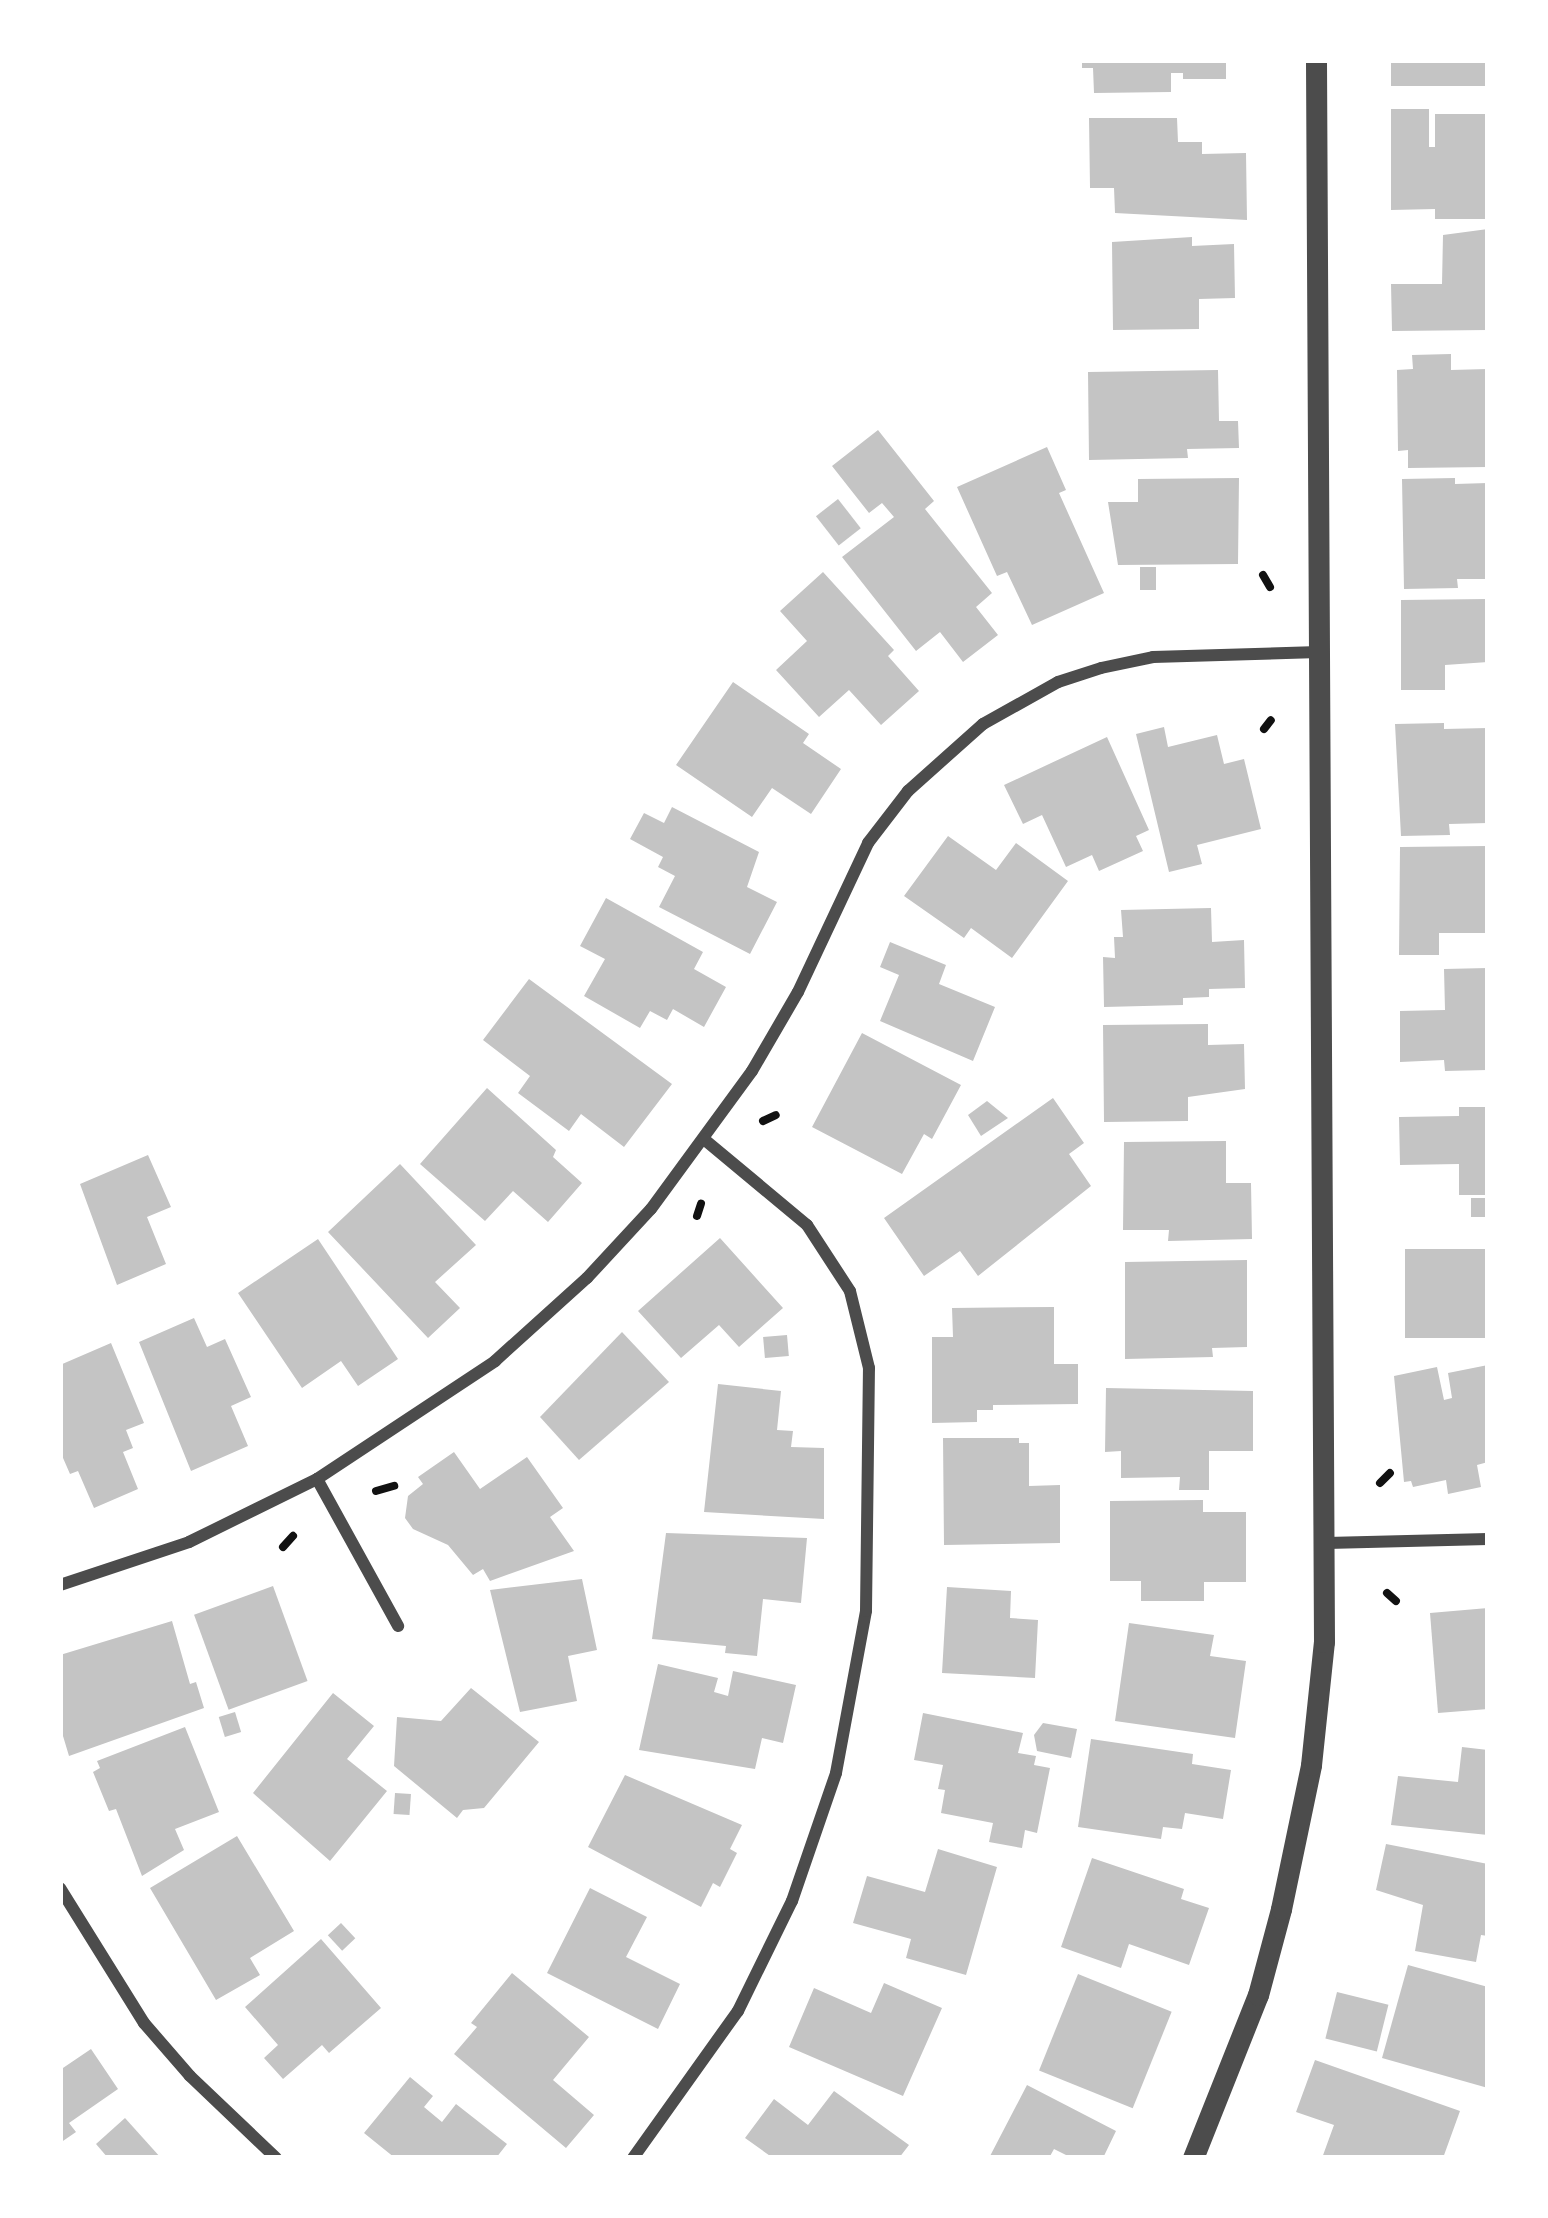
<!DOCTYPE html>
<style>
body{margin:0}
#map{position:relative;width:1548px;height:2218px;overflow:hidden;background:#fff;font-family:"PT Sans",sans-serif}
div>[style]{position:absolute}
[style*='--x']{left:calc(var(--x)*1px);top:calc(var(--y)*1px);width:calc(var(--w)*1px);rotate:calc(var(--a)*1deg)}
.building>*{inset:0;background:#c4c4c4;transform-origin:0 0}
.path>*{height:8px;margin:-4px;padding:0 4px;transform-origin:4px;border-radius:4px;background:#111}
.minor>*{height:12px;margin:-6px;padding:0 6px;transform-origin:6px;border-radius:6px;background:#4c4c4c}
.tertiary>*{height:21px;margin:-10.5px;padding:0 10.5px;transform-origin:10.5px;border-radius:10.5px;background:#4c4c4c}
span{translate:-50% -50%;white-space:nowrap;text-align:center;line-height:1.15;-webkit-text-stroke:9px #fff;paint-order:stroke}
.frame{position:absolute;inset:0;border:63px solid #fff;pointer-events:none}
</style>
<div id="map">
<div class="building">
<i style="clip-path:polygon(1082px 60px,1226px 60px,1226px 79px,1183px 79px,1183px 73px,1171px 73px,1171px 92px,1094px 93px,1093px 68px,1082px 68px)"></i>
<i style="left:1391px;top:60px;width:97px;height:26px"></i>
<i style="clip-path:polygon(1391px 109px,1429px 109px,1429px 147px,1435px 147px,1435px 114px,1488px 114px,1488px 219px,1435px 219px,1435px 209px,1391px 210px)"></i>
<i style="clip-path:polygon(1089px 118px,1177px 118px,1178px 142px,1202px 142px,1202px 154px,1246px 153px,1247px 220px,1115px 213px,1114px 188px,1090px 188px)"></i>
<i style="clip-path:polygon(1488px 229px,1488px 330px,1392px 331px,1391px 284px,1442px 284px,1443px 235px)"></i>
<i style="clip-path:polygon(1192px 237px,1192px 246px,1234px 244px,1235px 298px,1199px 299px,1199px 329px,1113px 330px,1112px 242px)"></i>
<i style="clip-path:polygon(1451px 354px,1451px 370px,1488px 369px,1488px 467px,1408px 468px,1408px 450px,1398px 451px,1397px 370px,1413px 369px,1412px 355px)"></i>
<i style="clip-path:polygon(1218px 370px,1219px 421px,1238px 421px,1239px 448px,1187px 449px,1188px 458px,1089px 460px,1088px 372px)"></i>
<i style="clip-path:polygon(878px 430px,934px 501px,925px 509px,992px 593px,976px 607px,998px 635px,963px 662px,940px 632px,916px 651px,842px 557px,894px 517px,882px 503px,869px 513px,832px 466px)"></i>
<i style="clip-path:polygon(1047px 447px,1066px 490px,1059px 493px,1104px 593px,1032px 625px,1007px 572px,997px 576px,957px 487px)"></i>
<i style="clip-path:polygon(1239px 478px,1238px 564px,1118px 565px,1108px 502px,1138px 502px,1138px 479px)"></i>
<i style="clip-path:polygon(1455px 478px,1455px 484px,1488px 483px,1488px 579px,1457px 579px,1458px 588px,1404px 589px,1402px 479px)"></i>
<i style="left:838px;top:499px;width:37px;height:28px;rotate:52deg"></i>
<i style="left:1140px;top:567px;width:16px;height:23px"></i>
<i style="clip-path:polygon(823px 572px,894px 650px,888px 656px,919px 691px,881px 725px,849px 690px,819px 717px,776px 670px,807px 641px,780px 611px)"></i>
<i style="clip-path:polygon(1488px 599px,1488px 662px,1445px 665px,1445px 690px,1401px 690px,1401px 600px)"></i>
<i style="clip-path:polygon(733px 682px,809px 734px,803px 743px,841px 769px,811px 814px,772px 788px,752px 817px,676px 765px)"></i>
<i style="clip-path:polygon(1444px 723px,1444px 729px,1488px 728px,1488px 823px,1449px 824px,1450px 835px,1401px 836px,1395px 724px)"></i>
<i style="clip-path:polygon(1164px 727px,1168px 747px,1217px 735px,1224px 764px,1244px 759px,1261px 829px,1197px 845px,1202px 864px,1169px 872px,1136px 734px)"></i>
<i style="clip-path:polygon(1107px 737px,1149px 830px,1136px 836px,1143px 851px,1099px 871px,1092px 855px,1066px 867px,1042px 815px,1023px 824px,1004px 785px)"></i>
<i style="clip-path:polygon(672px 807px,759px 852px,747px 887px,777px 902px,750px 954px,659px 907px,675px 876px,658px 867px,663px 857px,630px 839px,644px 813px,664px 823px)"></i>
<i style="clip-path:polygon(948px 836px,996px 870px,1016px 843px,1068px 881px,1012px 958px,971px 928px,964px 938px,904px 896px)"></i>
<i style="clip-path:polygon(1488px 846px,1486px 933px,1439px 933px,1439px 955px,1399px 955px,1400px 847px)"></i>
<i style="clip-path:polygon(606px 898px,703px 952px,694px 969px,726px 987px,704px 1027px,673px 1009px,667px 1020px,650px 1011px,640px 1028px,584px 996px,605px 959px,580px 946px)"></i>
<i style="clip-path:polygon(1211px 908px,1212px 942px,1244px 940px,1245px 988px,1209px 989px,1209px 997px,1183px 998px,1183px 1005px,1104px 1007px,1103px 957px,1115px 958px,1114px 937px,1123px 937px,1121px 910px)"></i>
<i style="clip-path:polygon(890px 942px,946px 965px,939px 984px,995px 1007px,973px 1061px,880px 1021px,899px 975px,880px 967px)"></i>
<i style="clip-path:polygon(1488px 968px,1488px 1070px,1445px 1071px,1444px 1060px,1400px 1062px,1400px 1011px,1445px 1010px,1444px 969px)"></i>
<i style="clip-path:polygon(529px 979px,672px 1084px,624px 1147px,581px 1114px,569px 1131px,518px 1093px,530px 1076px,483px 1040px)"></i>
<i style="clip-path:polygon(1208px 1024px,1208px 1045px,1244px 1044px,1245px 1089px,1188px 1097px,1188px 1121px,1104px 1122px,1103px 1025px)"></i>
<i style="clip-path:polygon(862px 1033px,961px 1085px,932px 1139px,924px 1134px,902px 1174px,812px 1127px)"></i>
<i style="clip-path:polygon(487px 1088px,556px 1150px,553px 1157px,582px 1183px,548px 1222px,513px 1191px,485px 1221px,420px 1164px)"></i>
<i style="clip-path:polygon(1053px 1098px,1084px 1143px,1069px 1154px,1091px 1186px,978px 1276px,960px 1251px,924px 1276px,884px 1218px)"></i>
<i style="clip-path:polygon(987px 1101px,1008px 1118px,981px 1136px,968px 1115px)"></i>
<i style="clip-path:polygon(1459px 1107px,1488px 1107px,1488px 1195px,1459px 1195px,1459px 1164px,1400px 1165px,1399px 1117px,1459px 1116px)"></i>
<i style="clip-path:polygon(1226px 1141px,1226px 1183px,1251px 1183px,1252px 1239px,1168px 1241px,1169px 1230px,1123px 1230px,1124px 1142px)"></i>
<i style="clip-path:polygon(148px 1155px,171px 1207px,147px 1217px,166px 1264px,117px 1285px,80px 1184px)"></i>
<i style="clip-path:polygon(400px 1164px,476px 1245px,435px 1282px,460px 1308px,428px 1338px,328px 1232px)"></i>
<i style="left:1471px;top:1198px;width:15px;height:19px"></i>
<i style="clip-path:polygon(720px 1238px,783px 1308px,739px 1347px,719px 1325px,681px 1358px,638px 1311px)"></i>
<i style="clip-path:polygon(318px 1239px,398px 1359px,358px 1386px,341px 1361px,302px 1388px,238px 1293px)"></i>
<i style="left:1405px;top:1249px;width:80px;height:89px"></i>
<i style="clip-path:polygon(1247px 1260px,1247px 1347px,1212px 1348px,1213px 1357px,1125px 1359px,1125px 1262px)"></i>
<i style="clip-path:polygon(1054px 1307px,1054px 1364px,1078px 1364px,1078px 1404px,993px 1405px,993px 1410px,977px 1410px,977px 1422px,932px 1423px,932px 1337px,953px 1337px,952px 1308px)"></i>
<i style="clip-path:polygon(194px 1318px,207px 1347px,225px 1339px,251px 1397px,231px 1406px,248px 1446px,191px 1471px,139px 1342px)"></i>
<i style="clip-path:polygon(622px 1332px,669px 1382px,579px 1460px,540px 1417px)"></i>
<i style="left:787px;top:1335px;width:21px;height:24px;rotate:85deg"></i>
<i style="clip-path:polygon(111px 1343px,144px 1423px,126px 1430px,133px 1448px,123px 1452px,138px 1489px,94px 1508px,78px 1471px,70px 1474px,60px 1451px,60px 1365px)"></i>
<i style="clip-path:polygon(1488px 1365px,1488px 1462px,1477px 1465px,1481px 1487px,1448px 1494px,1446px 1480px,1413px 1487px,1411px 1481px,1404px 1482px,1394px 1376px,1437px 1367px,1444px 1400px,1452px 1398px,1448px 1373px)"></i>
<i style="clip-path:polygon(718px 1384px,781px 1391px,777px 1430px,793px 1431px,791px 1447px,824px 1448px,824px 1519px,704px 1512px)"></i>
<i style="clip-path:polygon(1106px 1388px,1253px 1391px,1253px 1451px,1209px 1451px,1209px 1490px,1179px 1490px,1180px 1477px,1121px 1478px,1121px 1451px,1105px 1452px)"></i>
<i style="clip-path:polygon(943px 1438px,1019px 1438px,1019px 1443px,1029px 1443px,1029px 1486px,1060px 1485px,1060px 1543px,944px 1545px)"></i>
<i style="clip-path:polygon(454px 1452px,480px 1489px,527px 1457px,563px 1508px,550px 1517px,574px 1551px,490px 1581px,483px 1569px,473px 1575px,448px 1545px,413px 1529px,405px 1518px,408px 1496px,423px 1484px,418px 1477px)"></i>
<i style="clip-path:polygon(1203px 1500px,1203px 1512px,1246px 1512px,1246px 1582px,1204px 1582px,1204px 1601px,1141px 1601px,1141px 1581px,1110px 1581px,1110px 1501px)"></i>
<i style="clip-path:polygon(666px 1533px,807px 1538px,801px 1603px,763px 1599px,757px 1656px,725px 1653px,726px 1646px,652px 1639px)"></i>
<i style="clip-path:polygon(582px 1579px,597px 1650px,568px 1656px,577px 1701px,520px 1712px,490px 1590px)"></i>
<i style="left:273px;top:1586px;width:101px;height:84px;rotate:70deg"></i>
<i style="clip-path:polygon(947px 1587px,1011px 1591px,1010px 1618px,1038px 1620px,1035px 1678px,942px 1673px)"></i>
<i style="clip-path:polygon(1488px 1608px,1488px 1709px,1438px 1713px,1430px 1613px)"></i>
<i style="clip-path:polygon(172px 1621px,190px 1684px,196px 1682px,204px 1708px,69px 1756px,60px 1726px,60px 1655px)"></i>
<i style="clip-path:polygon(1129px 1623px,1214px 1635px,1210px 1656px,1246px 1661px,1235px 1738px,1115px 1721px)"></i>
<i style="clip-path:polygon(658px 1664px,718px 1678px,714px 1692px,728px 1696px,733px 1671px,796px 1685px,783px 1743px,762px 1738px,755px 1769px,639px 1750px)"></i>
<i style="clip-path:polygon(471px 1688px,539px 1742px,484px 1808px,463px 1810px,457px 1818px,394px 1766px,397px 1717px,441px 1721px)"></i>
<i style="clip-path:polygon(333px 1693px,374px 1726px,347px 1759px,387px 1791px,330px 1861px,253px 1793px)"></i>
<i style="left:235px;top:1712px;width:21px;height:17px;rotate:73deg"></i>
<i style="clip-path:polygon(923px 1713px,1023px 1733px,1018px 1753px,1036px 1756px,1034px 1765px,1050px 1768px,1037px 1833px,1025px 1830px,1022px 1848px,989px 1842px,993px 1823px,941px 1813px,945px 1790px,938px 1789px,943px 1765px,914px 1760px)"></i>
<i style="clip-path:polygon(1043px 1723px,1077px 1729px,1071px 1758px,1037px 1751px,1034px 1735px)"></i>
<i style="clip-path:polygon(185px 1727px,219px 1812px,175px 1829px,184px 1850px,142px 1876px,116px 1809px,109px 1811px,93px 1772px,100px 1768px,97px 1761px)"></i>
<i style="clip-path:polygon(1091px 1739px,1193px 1754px,1192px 1764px,1231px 1770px,1223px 1819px,1185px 1813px,1182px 1829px,1163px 1827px,1161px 1839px,1078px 1827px)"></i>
<i style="clip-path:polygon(1462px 1747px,1488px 1750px,1488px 1835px,1391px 1825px,1398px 1776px,1458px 1782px)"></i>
<i style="clip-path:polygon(625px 1775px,742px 1825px,730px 1849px,737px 1853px,720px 1887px,713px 1883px,701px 1907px,588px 1847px)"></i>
<i style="left:395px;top:1793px;width:16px;height:21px;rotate:4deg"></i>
<i style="clip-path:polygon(237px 1836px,294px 1931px,250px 1958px,260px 1975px,216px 2000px,150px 1888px)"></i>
<i style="clip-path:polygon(1386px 1844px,1488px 1864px,1488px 1936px,1481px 1935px,1476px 1962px,1415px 1951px,1423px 1905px,1376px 1890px)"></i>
<i style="clip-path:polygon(938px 1849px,997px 1867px,966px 1975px,906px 1958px,911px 1939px,853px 1923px,867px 1876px,925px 1892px)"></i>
<i style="clip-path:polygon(1092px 1858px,1184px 1889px,1181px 1899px,1209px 1908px,1189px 1965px,1129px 1944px,1121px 1968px,1061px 1947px)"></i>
<i style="clip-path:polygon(590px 1888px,647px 1917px,626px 1957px,680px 1984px,658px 2029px,547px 1973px)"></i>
<i style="left:341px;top:1923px;width:21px;height:18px;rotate:47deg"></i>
<i style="clip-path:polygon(321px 1939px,381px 2008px,329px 2053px,322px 2045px,283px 2079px,264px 2058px,278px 2045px,245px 2007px)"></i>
<i style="clip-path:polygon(1408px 1965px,1488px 1987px,1488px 2088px,1382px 2058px)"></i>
<i style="clip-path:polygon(512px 1973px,589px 2037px,553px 2080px,594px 2115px,566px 2148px,454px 2054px,477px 2027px,471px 2023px)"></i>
<i style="left:1078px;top:1974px;width:101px;height:104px;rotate:22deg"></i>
<i style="clip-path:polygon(884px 1983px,942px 2008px,903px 2096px,789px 2047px,814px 1988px,871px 2013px)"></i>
<i style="left:1337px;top:1992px;width:53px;height:48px;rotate:14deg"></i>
<i style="clip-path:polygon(91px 2049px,118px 2089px,69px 2123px,76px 2132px,60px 2143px,60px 2070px)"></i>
<i style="clip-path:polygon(1315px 2060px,1460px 2111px,1443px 2158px,1322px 2158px,1334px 2125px,1296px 2112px)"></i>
<i style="clip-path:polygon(410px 2077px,433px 2096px,424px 2107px,442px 2122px,456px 2104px,507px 2144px,496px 2158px,395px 2158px,364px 2133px)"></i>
<i style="clip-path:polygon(1027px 2085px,1116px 2131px,1103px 2158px,1072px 2158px,1054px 2149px,1049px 2158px,989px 2158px)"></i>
<i style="clip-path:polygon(834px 2091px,909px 2145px,899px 2158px,773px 2158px,745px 2138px,774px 2099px,808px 2125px)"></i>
<i style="clip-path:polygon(125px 2118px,161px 2158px,108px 2158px,96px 2144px)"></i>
</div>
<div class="path">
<i style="--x:1263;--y:575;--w:14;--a:60"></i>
<i style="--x:1264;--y:729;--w:11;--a:-52"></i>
<i style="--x:763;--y:1121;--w:14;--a:-25"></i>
<i style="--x:697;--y:1216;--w:13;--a:-72"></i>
<i style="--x:1380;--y:1483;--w:14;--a:-45"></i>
<i style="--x:376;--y:1491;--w:19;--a:-16"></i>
<i style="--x:283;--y:1547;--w:15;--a:-48"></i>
<i style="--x:1387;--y:1593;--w:12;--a:42"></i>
</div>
<div class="minor">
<i style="--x:317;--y:1479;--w:168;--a:61.1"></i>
<i style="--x:1327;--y:1543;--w:161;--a:-1.4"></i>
<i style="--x:60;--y:1585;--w:136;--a:-18.4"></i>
<i style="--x:189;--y:1542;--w:143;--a:-26.2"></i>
<i style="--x:317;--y:1479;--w:214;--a:-33.5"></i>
<i style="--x:495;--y:1361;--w:124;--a:-42.1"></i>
<i style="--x:587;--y:1278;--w:94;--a:-47.2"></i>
<i style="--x:651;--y:1209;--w:171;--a:-53.8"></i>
<i style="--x:752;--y:1071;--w:91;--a:-59.8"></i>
<i style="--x:798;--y:992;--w:165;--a:-64.8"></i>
<i style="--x:868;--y:843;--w:66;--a:-52.4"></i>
<i style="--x:908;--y:791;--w:101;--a:-41.8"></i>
<i style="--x:983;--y:724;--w:86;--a:-29.2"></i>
<i style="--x:1058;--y:682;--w:45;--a:-18"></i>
<i style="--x:1101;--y:668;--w:53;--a:-11.9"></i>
<i style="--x:1153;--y:657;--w:166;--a:-1.7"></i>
<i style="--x:60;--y:1888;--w:159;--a:58.1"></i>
<i style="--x:144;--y:2023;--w:70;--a:49"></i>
<i style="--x:190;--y:2076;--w:119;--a:43.6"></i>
<i style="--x:633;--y:2158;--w:181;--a:-54.5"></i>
<i style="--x:738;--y:2011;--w:123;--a:-63.9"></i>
<i style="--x:792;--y:1901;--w:135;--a:-71"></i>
<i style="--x:836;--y:1773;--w:165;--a:-79.5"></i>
<i style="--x:866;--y:1611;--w:243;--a:-89.3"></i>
<i style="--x:869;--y:1368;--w:79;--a:-103.9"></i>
<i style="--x:850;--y:1291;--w:79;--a:-123.1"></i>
<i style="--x:807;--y:1225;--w:133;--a:-140.2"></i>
</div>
<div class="tertiary">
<i style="--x:1193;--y:2158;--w:175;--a:-68.3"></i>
<i style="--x:1258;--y:1995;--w:89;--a:-75"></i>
<i style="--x:1281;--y:1909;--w:147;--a:-78.2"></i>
<i style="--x:1311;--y:1765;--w:124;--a:-84"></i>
<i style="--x:1324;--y:1642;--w:1582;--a:-90.29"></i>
</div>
<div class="frame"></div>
</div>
